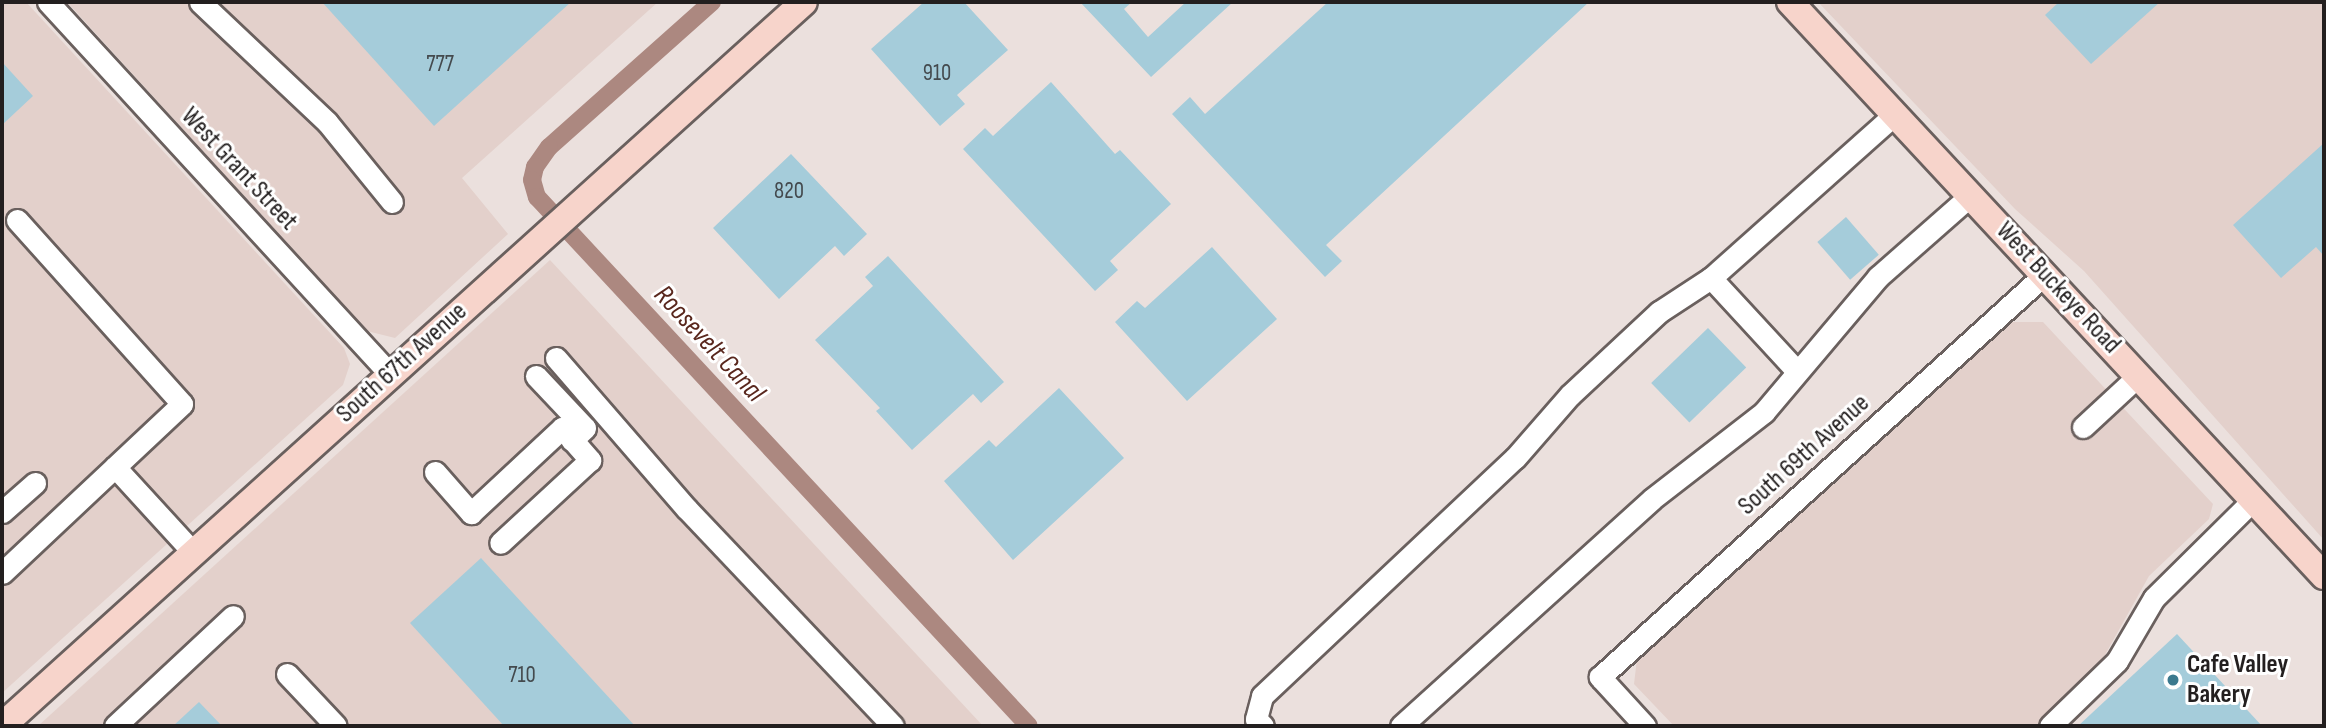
<!DOCTYPE html>
<style>
body{margin:0}
#map{position:relative;width:2326px;height:728px;overflow:hidden;background:#ebe0dd;font-family:"Sofia Sans Condensed",sans-serif}
div>[style]{position:absolute}
[style*='--x']{left:calc(var(--x)*1px);top:calc(var(--y)*1px);width:calc(var(--w)*1px);rotate:calc(var(--a)*1deg)}
.built>*{inset:0;background:#e3d0cb}
.canal>*{height:18px;margin:-9px;padding:0 9px;transform-origin:9px;border-radius:9px;background:#ac8880}
.building>*{inset:0;background:#a5ccda;transform-origin:0 0}
.roads{filter:drop-shadow(2px 0 #6a605e) drop-shadow(-2px 0 #6a605e) drop-shadow(0 2px #6a605e) drop-shadow(0 -2px #6a605e)}
.minor>*{height:21px;margin:-10.5px;padding:0 10.5px;transform-origin:10.5px;border-radius:10.5px;background:#fff}
.major>*{height:26px;margin:-13px;padding:0 13px;transform-origin:13px;border-radius:13px;background:#f7d4cb}
.dots>*{width:19px;height:19px;translate:-50% -50%;box-sizing:border-box;border:4px solid #fff;border-radius:50%}
span{translate:-50% -50%;white-space:nowrap;text-align:center;line-height:1.15;-webkit-text-stroke:6px #fff;paint-order:stroke}
.number-label{font-size:23px;color:#444a4e}
.number-label span{-webkit-text-stroke-width:0}
.street-label{font-size:26px;color:#231f1f}
.poi-label{font-size:26px;color:#231f1f;font-weight:700}
.left{translate:0 -50%;text-align:left}
.water-label{font-size:28px;color:#59271d;font-style:italic}
.frame{position:absolute;inset:0;border:4px solid #231f1f;pointer-events:none}
</style>
<div id="map">
<div class="built">
<i style="clip-path:polygon(2px 2px,26px 2px,344px 348px,350px 364px,343px 385px,2px 693px)"></i>
<i style="clip-path:polygon(67px 2px,658px 2px,462px 178px,508px 234px,395px 338px,367px 331px)"></i>
<i style="clip-path:polygon(1818px 2px,2324px 2px,2324px 540px,2084px 271px,2015px 209px)"></i>
<i style="clip-path:polygon(550px 260px,983px 726px,38px 726px)"></i>
<i style="clip-path:polygon(2008px 322px,2043px 322px,2213px 504px,2209px 519px,2149px 576px,2096px 671px,2037px 726px,1674px 726px,1634px 684px,1637px 659px)"></i>
</div>
<div class="canal">
<i style="--x:712;--y:2;--w:218;--a:138.3"></i>
<i style="--x:549;--y:147;--w:24;--a:125"></i>
<i style="--x:535;--y:167;--w:13;--a:103"></i>
<i style="--x:532;--y:180;--w:18;--a:74"></i>
<i style="--x:537;--y:197;--w:722;--a:47.08"></i>
</div>
<div class="building">
<i style="clip-path:polygon(322px 2px,571px 2px,434px 126px)"></i>
<i style="clip-path:polygon(924px 2px,964px 2px,1008px 50px,957px 95px,965px 104px,940px 126px,871px 49px)"></i>
<i style="clip-path:polygon(1080px 2px,1132px 2px,1124px 9px,1148px 37px,1186px 2px,1233px 2px,1151px 77px)"></i>
<i style="clip-path:polygon(1328px 2px,1589px 2px,1326px 245px,1342px 261px,1325px 277px,1172px 114px,1190px 97px,1205px 114px)"></i>
<i style="clip-path:polygon(2059px 2px,2160px 2px,2091px 64px,2045px 15px)"></i>
<i style="clip-path:polygon(2px 62px,33px 96px,2px 125px)"></i>
<i style="clip-path:polygon(1051px 82px,1115px 154px,1120px 150px,1171px 204px,1110px 261px,1118px 270px,1095px 291px,963px 149px,985px 128px,993px 136px)"></i>
<i style="clip-path:polygon(2324px 143px,2324px 256px,2316px 247px,2281px 278px,2233px 225px)"></i>
<i style="clip-path:polygon(791px 154px,867px 234px,844px 256px,835px 246px,779px 299px,713px 228px)"></i>
<i style="left:1846px;top:217px;width:50px;height:38px;rotate:49deg"></i>
<i style="clip-path:polygon(1212px 247px,1277px 319px,1187px 401px,1115px 322px,1137px 301px,1145px 308px)"></i>
<i style="clip-path:polygon(888px 256px,1004px 382px,981px 403px,973px 394px,912px 450px,876px 411px,880px 408px,815px 340px,873px 286px,865px 277px)"></i>
<i style="left:1708px;top:328px;width:55px;height:79px;rotate:46deg"></i>
<i style="clip-path:polygon(1059px 388px,1124px 458px,1013px 560px,944px 481px,989px 440px,996px 447px)"></i>
<i style="clip-path:polygon(481px 558px,635px 726px,504px 726px,410px 623px)"></i>
<i style="clip-path:polygon(2177px 634px,2262px 726px,2078px 726px)"></i>
<i style="clip-path:polygon(199px 702px,222px 726px,173px 726px)"></i>
</div>
<div class="roads">
<div class="minor">
<i style="--x:48;--y:2;--w:504;--a:47.41"></i>
<i style="--x:200;--y:2;--w:175;--a:43.4"></i>
<i style="--x:327;--y:122;--w:103;--a:50.9"></i>
<i style="--x:17;--y:220;--w:247;--a:48.1"></i>
<i style="--x:182;--y:404;--w:92;--a:136.8"></i>
<i style="--x:115;--y:467;--w:115;--a:47.5"></i>
<i style="--x:1711;--y:278;--w:246;--a:-41.7"></i>
<i style="--x:556;--y:358;--w:200;--a:49.1"></i>
<i style="--x:687;--y:509;--w:299;--a:46.5"></i>
<i style="--x:536;--y:376;--w:71;--a:46.7"></i>
<i style="--x:585;--y:428;--w:18;--a:137"></i>
<i style="--x:2083;--y:427;--w:75;--a:-42.8"></i>
<i style="--x:435;--y:472;--w:55;--a:48.7"></i>
<i style="--x:471;--y:513;--w:125;--a:-43"></i>
<i style="--x:562;--y:428;--w:43;--a:48.8"></i>
<i style="--x:590;--y:460;--w:122;--a:137.3"></i>
<i style="--x:2;--y:512;--w:44;--a:-41.3"></i>
<i style="--x:2;--y:573;--w:155;--a:-43.2"></i>
<i style="--x:287;--y:674;--w:71;--a:46.7"></i>
<i style="--x:115;--y:726;--w:161;--a:-43"></i>
<i style="--x:1263;--y:726;--w:10;--a:-135"></i>
<i style="--x:1256;--y:719;--w:24;--a:-75"></i>
<i style="--x:1262;--y:696;--w:347;--a:-43.3"></i>
<i style="--x:1515;--y:458;--w:84;--a:-48.9"></i>
<i style="--x:1570;--y:395;--w:122;--a:-43"></i>
<i style="--x:1659;--y:312;--w:62;--a:-33.2"></i>
<i style="--x:1711;--y:278;--w:125;--a:47.3"></i>
<i style="--x:1401;--y:726;--w:338;--a:-42.1"></i>
<i style="--x:1652;--y:499;--w:142;--a:-37.8"></i>
<i style="--x:1764;--y:412;--w:177;--a:-49.8"></i>
<i style="--x:1878;--y:277;--w:124;--a:-41.4"></i>
<i style="--x:1645;--y:726;--w:67;--a:-132.6"></i>
<i style="--x:1600;--y:677;--w:600;--a:-42.16"></i>
<i style="--x:2050;--y:726;--w:93;--a:-44.1"></i>
<i style="--x:2117;--y:661;--w:73;--a:-59.6"></i>
<i style="--x:2154;--y:598;--w:139;--a:-44.7"></i>
</div>
<div class="major">
<i style="--x:1790;--y:2;--w:784;--a:47.07"></i>
<i style="--x:2;--y:726;--w:1080;--a:-42.07"></i>
</div>
</div>
<div class="dots">
<i style="left:2173px;top:680px;background:#3b798e"></i>
</div>
<div class="number-label">
<span style="left:440px;top:64px">777</span>
<span style="left:937px;top:73px">910</span>
<span style="left:789px;top:191px">820</span>
<span style="left:522px;top:675px">710</span>
</div>
<div class="street-label">
<span style="left:239px;top:169px;rotate:47deg">West Grant Street</span>
<span style="left:2058px;top:288px;rotate:47deg">West Buckeye Road</span>
<span style="left:402px;top:363px;rotate:-42deg">South 67th Avenue</span>
<span style="left:1804px;top:455px;rotate:-42deg">South 69th Avenue</span>
</div>
<div class="poi-label">
<span class="left" style="left:2187px;top:680px">Cafe Valley<br>Bakery</span>
</div>
<div class="water-label">
<span style="left:709px;top:344px;rotate:47deg">Roosevelt Canal</span>
</div>
<div class="frame"></div>
</div>
